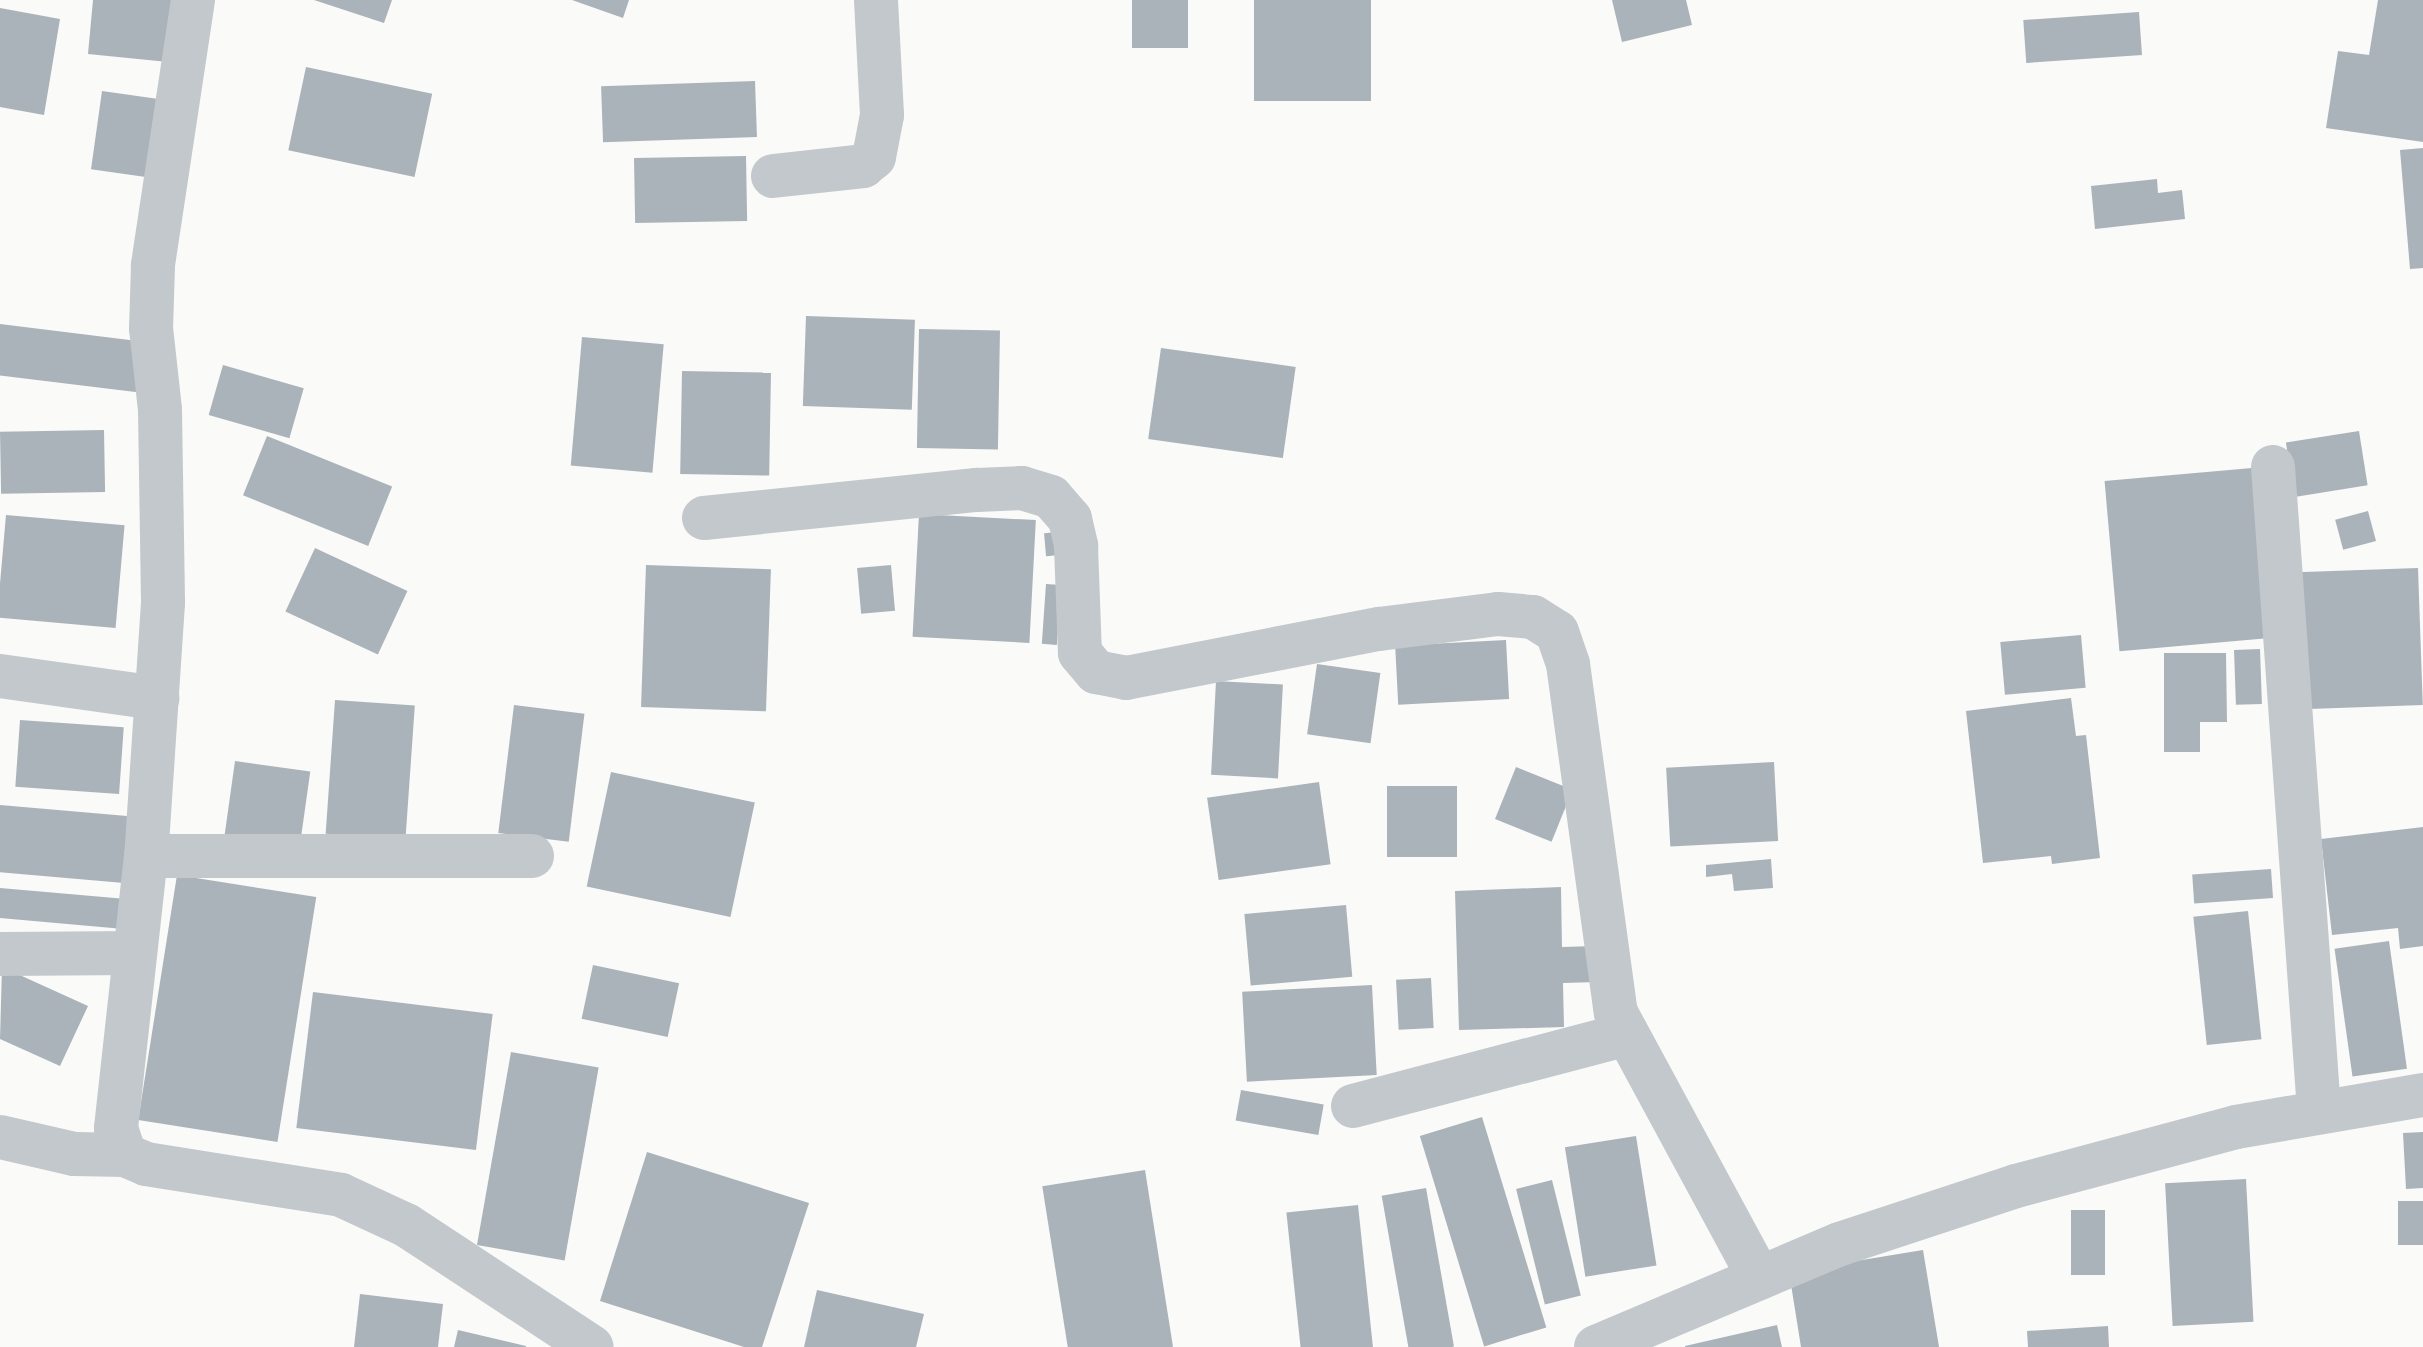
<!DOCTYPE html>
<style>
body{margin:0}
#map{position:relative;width:2423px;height:1347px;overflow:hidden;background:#fafaf8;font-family:Inter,sans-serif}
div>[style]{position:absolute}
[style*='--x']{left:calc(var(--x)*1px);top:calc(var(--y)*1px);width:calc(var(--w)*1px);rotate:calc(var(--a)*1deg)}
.building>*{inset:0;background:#aab3b9;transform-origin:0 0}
.minor>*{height:44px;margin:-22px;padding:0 22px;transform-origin:22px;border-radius:22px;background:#c3c8cc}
span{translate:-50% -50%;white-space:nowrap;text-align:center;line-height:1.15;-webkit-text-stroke:8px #fff;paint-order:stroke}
</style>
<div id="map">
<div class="building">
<i style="clip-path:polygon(93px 0,184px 0,178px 63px,88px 54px)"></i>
<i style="clip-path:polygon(314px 0,392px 0,384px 23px)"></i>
<i style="clip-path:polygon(572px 0,629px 0,623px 18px)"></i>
<i style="left:1132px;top:0;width:56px;height:48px"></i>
<i style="left:1254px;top:0;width:117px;height:101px"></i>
<i style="clip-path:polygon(1612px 0,1686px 0,1692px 25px,1622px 42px)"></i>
<i style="clip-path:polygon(2378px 0,2423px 0,2423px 142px,2326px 128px,2338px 51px,2369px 55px)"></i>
<i style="clip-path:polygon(0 8px,60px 19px,44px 115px,0 107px)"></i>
<i style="left:2139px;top:12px;width:43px;height:116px;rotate:86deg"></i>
<i style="left:306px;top:67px;width:129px;height:85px;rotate:12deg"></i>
<i style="left:755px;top:81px;width:56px;height:154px;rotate:88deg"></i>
<i style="left:102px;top:91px;width:57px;height:79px;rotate:8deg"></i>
<i style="clip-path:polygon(2423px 148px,2423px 268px,2410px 269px,2400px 150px)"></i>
<i style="left:746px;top:156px;width:65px;height:112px;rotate:89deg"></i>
<i style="clip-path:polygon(2157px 179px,2158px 193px,2182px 190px,2185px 219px,2095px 229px,2091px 186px)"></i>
<i style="left:806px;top:316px;width:109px;height:90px;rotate:2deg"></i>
<i style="left:0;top:324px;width:153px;height:51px;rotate:7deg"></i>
<i style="left:919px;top:329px;width:81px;height:119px;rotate:1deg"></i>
<i style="left:582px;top:337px;width:82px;height:129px;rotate:5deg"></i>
<i style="left:1161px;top:348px;width:136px;height:92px;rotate:8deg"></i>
<i style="left:223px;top:365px;width:84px;height:52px;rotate:16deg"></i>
<i style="left:682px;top:371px;width:89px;height:103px;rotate:1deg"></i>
<i style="left:104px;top:430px;width:62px;height:104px;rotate:89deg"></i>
<i style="left:2359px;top:431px;width:55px;height:74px;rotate:81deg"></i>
<i style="left:267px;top:436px;width:135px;height:64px;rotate:22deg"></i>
<i style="left:2252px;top:468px;width:171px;height:148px;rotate:85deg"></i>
<i style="left:2368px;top:511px;width:31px;height:34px;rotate:75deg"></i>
<i style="left:919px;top:514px;width:117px;height:123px;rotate:3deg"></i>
<i style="left:6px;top:515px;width:119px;height:103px;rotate:5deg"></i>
<i style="left:1058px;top:532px;width:23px;height:14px;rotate:85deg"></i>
<i style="left:315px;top:548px;width:102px;height:70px;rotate:25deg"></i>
<i style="left:646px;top:565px;width:125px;height:142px;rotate:2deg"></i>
<i style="left:891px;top:565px;width:46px;height:34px;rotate:85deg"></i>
<i style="left:2418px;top:568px;width:137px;height:121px;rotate:88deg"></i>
<i style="left:1046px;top:584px;width:15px;height:60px;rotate:4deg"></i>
<i style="left:2081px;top:635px;width:53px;height:81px;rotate:85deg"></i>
<i style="left:1506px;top:640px;width:59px;height:111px;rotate:87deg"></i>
<i style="left:2260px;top:649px;width:55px;height:26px;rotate:88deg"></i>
<i style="clip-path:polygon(2164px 653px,2226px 653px,2227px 722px,2200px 722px,2200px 752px,2164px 752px)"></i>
<i style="left:1317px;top:664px;width:64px;height:71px;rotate:8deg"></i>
<i style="left:1216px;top:681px;width:67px;height:94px;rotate:3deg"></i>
<i style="clip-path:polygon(2071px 698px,2076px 736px,2086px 735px,2100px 858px,2052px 864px,2051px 856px,1983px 863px,1966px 711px)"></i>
<i style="left:335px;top:700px;width:80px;height:134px;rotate:4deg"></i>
<i style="left:514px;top:705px;width:71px;height:129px;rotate:7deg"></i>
<i style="left:20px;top:720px;width:104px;height:67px;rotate:4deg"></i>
<i style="left:235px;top:761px;width:76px;height:78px;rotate:8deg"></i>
<i style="left:1774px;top:762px;width:79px;height:108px;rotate:87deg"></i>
<i style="left:1516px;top:767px;width:61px;height:56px;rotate:22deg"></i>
<i style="left:611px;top:772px;width:147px;height:117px;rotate:12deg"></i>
<i style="left:1319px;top:782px;width:83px;height:113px;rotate:82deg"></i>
<i style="left:1387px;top:786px;width:70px;height:71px"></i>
<i style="left:0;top:805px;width:139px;height:67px;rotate:5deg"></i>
<i style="clip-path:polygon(2423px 827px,2423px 946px,2400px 949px,2398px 928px,2332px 935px,2321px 839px)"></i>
<i style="clip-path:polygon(1771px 859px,1773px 888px,1734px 891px,1732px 874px,1706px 877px,1706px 865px)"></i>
<i style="left:2271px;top:869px;width:29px;height:79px;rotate:86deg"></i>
<i style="left:177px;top:875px;width:141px;height:248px;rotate:9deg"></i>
<i style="clip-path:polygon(1561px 887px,1562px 947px,1596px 946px,1597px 982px,1563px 983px,1564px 1027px,1459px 1030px,1455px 891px)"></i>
<i style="left:0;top:888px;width:121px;height:30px;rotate:5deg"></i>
<i style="left:1346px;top:905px;width:72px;height:102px;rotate:85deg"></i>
<i style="left:2248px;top:911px;width:129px;height:55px;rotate:84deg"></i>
<i style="left:2389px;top:941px;width:129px;height:55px;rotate:82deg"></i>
<i style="left:593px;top:965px;width:88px;height:55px;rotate:12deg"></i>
<i style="clip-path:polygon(2px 967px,88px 1006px,60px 1066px,0 1039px)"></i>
<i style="left:1431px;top:978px;width:50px;height:35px;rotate:87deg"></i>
<i style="left:1372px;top:985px;width:90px;height:130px;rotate:87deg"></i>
<i style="left:313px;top:992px;width:181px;height:137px;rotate:7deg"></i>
<i style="left:511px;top:1052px;width:89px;height:196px;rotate:10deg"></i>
<i style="left:1241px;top:1090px;width:84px;height:31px;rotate:10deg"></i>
<i style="left:1482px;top:1117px;width:220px;height:65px;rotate:73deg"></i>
<i style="clip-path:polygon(2423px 1132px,2423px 1188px,2406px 1189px,2403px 1133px)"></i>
<i style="left:1636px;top:1136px;width:131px;height:72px;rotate:81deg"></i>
<i style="clip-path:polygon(647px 1152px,809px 1203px,762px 1347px,744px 1347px,600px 1301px)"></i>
<i style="left:1145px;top:1170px;width:179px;height:104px;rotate:81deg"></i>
<i style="left:2246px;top:1179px;width:143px;height:81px;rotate:87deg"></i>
<i style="left:1552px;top:1180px;width:119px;height:37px;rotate:76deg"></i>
<i style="left:1426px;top:1188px;width:161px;height:45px;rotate:80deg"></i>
<i style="left:2423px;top:1201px;width:44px;height:25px;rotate:90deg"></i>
<i style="left:1358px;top:1205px;width:143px;height:72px;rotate:84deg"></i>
<i style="left:2105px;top:1210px;width:65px;height:34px;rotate:90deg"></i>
<i style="clip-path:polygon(1923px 1250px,1939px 1347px,1801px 1347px,1789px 1272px)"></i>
<i style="clip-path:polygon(817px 1290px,924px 1314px,916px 1347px,804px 1347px)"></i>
<i style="clip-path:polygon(360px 1294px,443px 1304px,438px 1347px,354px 1347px)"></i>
<i style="clip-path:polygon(1777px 1325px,1782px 1347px,1685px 1347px,1685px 1346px)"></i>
<i style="clip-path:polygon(2108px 1326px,2109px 1347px,2028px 1347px,2027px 1331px)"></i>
<i style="clip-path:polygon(458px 1330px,526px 1346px,526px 1347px,454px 1347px)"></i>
</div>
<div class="minor">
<i style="--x:193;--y:0;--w:269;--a:98.6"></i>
<i style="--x:153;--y:266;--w:62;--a:91.8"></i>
<i style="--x:151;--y:328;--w:82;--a:83.7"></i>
<i style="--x:160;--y:410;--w:193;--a:89.1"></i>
<i style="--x:163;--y:603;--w:254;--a:93.8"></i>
<i style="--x:146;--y:856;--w:274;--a:96.3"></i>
<i style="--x:116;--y:1128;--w:28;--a:72"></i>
<i style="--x:125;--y:1155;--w:23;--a:23"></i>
<i style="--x:146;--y:1164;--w:197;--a:9"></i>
<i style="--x:341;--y:1195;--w:72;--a:24.8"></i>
<i style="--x:406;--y:1225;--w:222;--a:33.3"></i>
<i style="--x:773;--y:176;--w:91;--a:-6.3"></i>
<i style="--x:863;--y:166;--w:14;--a:-39"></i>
<i style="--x:874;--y:157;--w:43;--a:-79.2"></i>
<i style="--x:882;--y:115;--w:115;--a:-93"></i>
<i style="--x:2273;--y:467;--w:645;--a:85.91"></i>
<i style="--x:704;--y:518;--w:274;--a:-5.9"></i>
<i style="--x:977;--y:490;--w:45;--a:-2.5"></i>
<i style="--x:1022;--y:488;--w:30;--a:17"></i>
<i style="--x:1051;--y:497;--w:29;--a:49"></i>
<i style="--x:1070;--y:519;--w:28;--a:77"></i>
<i style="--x:1076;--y:546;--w:107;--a:87.9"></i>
<i style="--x:1080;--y:653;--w:25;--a:50"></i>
<i style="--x:1096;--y:672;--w:31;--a:11"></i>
<i style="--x:1126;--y:678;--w:258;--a:-11"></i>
<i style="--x:1379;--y:629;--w:120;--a:-7.2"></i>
<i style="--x:1498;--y:614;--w:35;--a:5"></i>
<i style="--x:1533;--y:617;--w:28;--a:32"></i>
<i style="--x:1557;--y:632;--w:34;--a:71"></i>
<i style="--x:1568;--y:664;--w:352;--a:82.2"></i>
<i style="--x:1616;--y:1013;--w:301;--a:61.6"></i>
<i style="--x:0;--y:676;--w:159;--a:8"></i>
<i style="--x:146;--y:856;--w:386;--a:0"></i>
<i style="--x:0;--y:954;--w:135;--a:-0.4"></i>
<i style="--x:1353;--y:1106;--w:283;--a:-14.7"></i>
<i style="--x:0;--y:1137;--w:76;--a:12.9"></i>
<i style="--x:74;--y:1154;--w:51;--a:1.1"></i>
<i style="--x:1596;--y:1347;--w:265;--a:-22.9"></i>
<i style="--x:1840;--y:1244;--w:185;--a:-18.2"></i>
<i style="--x:2016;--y:1186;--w:228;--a:-15"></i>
<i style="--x:2236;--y:1127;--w:190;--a:-9.7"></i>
</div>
</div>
